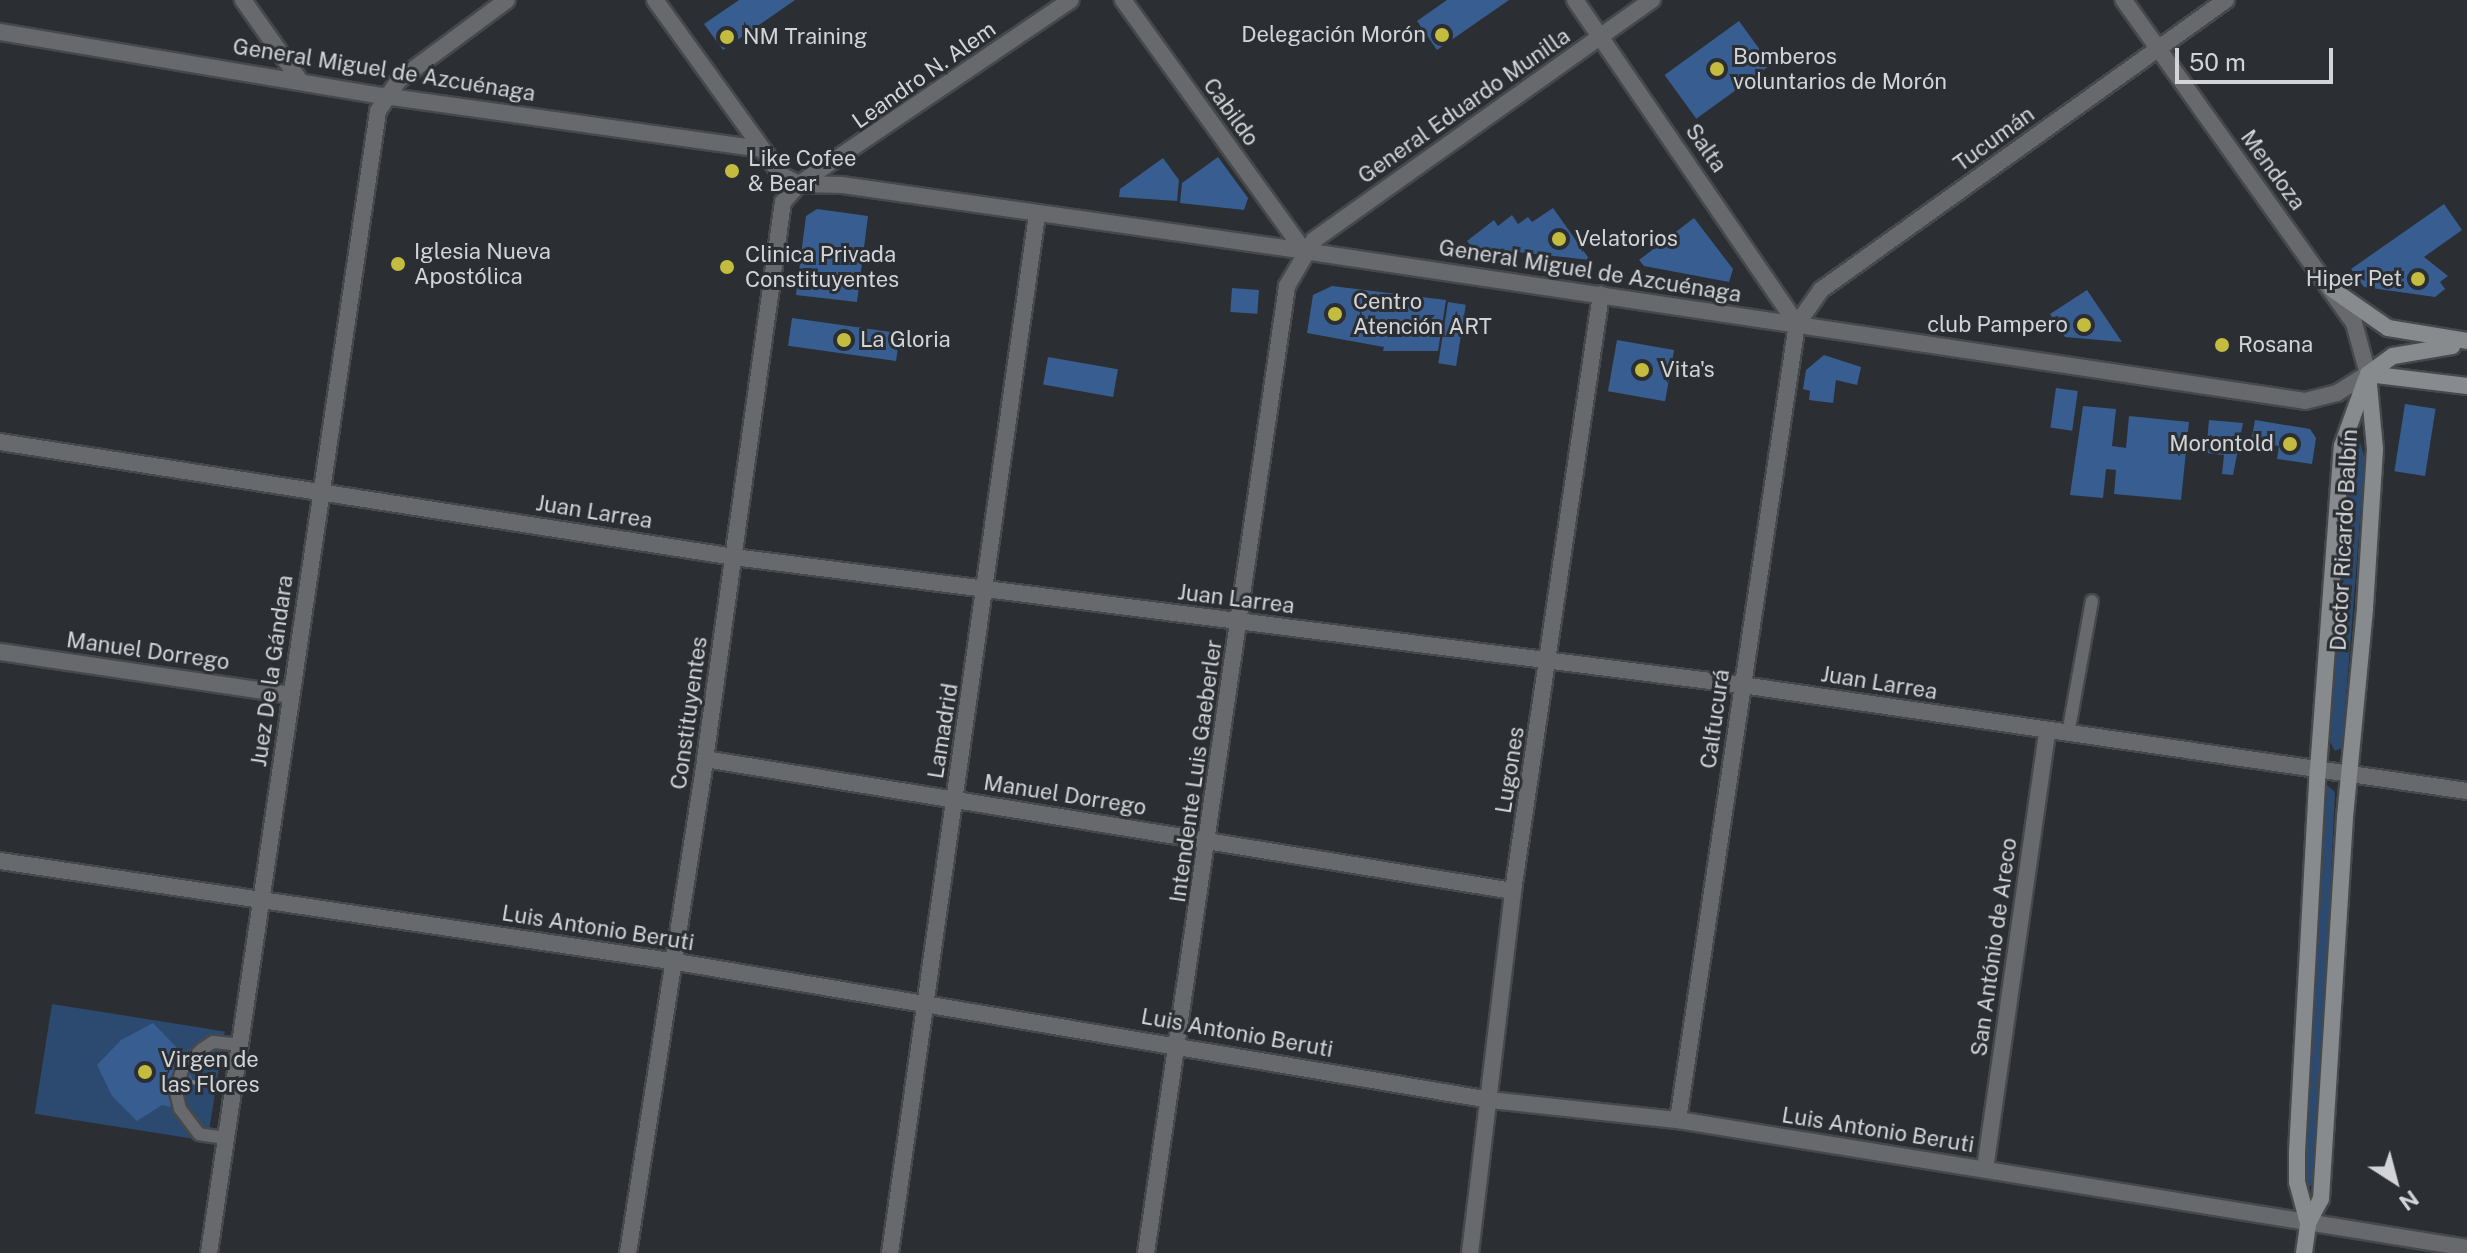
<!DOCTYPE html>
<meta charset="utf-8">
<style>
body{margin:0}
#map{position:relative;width:2467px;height:1253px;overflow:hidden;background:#2b2e32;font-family:"Public Sans",sans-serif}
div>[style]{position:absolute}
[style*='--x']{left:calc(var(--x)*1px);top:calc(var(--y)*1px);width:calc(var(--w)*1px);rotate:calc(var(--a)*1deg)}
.green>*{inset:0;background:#2c496f;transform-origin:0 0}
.building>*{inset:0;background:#385e91;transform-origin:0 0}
.path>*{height:4px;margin-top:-2px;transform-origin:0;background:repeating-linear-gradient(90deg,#7f8185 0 6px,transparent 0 12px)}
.roads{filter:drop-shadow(2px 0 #46494c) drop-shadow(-2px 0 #46494c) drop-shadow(0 2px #46494c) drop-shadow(0 -2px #46494c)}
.service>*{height:12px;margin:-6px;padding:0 6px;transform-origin:6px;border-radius:6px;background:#68696c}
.minor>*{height:16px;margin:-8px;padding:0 8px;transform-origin:8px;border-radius:8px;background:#68696c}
.tertiary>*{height:16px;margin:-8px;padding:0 8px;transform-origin:8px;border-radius:8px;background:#68696c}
.secondary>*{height:16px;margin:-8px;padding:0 8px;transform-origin:8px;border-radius:8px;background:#888b8e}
.dots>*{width:22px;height:22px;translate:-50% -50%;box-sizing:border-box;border:4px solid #2b2e32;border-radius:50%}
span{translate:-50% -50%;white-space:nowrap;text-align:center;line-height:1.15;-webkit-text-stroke:6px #2b2e32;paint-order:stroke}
.poi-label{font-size:22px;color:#d2d4d7}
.right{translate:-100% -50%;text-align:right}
.left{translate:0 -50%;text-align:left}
.street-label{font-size:22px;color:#d2d4d7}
.north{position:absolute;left:2355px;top:1141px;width:80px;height:80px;-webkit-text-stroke:6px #2b2e32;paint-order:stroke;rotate:144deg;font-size:22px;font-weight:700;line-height:32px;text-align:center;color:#d2d4d7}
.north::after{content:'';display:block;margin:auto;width:28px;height:36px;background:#d2d4d7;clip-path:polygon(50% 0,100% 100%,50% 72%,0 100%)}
.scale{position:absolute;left:2175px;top:48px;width:158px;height:36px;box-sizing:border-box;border:4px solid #d2d4d7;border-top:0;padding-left:10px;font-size:24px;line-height:28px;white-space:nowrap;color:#d2d4d7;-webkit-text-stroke:6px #2b2e32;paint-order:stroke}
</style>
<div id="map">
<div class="green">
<i style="clip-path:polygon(2360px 442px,2365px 459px,2342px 748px,2335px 751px,2330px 742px,2352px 451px)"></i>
<i style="clip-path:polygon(2327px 785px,2335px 792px,2317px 1180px,2309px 1187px,2304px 1174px)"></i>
<i style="left:52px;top:1004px;width:175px;height:111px;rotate:9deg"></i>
</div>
<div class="building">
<i style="clip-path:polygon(739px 0,795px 0,723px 50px,704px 24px)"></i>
<i style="clip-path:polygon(1447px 0,1509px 0,1437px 50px,1417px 21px)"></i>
<i style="left:1739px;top:21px;width:54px;height:92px;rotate:54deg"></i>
<i style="clip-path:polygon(1218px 157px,1248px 198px,1244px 210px,1180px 203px,1182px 183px)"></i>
<i style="clip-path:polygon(1163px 158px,1179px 180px,1177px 201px,1119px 197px,1120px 189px)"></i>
<i style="clip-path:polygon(2444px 204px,2462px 230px,2424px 257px,2448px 276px,2440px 282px,2445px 289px,2435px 297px,2364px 287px,2351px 269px)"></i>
<i style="clip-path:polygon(1553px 208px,1590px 260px,1472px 247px,1467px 241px,1494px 220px,1498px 226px,1512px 215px,1518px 224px,1528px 217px,1532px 222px)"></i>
<i style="clip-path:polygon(817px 209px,868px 216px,857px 302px,796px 295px,806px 216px)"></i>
<i style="clip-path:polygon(1694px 218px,1733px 269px,1729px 282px,1644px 266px,1639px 260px)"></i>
<i style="clip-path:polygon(1332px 286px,1446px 300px,1438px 351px,1383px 351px,1384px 347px,1307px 333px,1313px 295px)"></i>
<i style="left:1232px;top:288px;width:27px;height:24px;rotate:4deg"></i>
<i style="clip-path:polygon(2087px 290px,2122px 342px,2065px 337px,2050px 314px)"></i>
<i style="left:1448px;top:302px;width:18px;height:62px;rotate:9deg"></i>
<i style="left:792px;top:318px;width:109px;height:28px;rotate:8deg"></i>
<i style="left:1617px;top:340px;width:58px;height:52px;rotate:10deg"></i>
<i style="clip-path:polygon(1824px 355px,1861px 367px,1857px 385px,1836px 380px,1833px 403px,1809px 400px,1810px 391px,1803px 389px,1806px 370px)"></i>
<i style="left:1048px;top:357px;width:71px;height:28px;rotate:10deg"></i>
<i style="left:2056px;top:388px;width:22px;height:40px;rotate:8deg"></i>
<i style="left:2405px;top:404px;width:31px;height:68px;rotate:9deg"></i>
<i style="clip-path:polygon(2083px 406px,2116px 409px,2112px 446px,2126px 448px,2129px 416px,2189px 422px,2181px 500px,2114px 494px,2116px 470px,2106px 469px,2103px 498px,2070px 495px)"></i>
<i style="clip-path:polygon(2209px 420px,2243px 423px,2233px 475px,2222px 474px,2224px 455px,2206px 453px)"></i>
<i style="clip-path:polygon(2255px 420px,2310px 429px,2316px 438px,2312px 464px,2277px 459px,2279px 446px,2251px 442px)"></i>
<i style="clip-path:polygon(153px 1023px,178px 1049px,193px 1080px,170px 1107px,162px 1105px,137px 1121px,112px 1096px,97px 1065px,121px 1040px)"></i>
</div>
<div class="path">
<i style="--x:192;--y:1082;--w:23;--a:10"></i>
</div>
<div class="roads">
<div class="service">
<i style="--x:2068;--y:734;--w:135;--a:-79.8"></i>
<i style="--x:226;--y:1138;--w:27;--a:-172"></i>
<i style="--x:199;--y:1134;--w:31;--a:-127"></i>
<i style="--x:180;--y:1109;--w:17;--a:-103"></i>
<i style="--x:176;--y:1092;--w:24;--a:-75"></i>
<i style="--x:182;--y:1069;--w:27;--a:-45"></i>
<i style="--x:201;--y:1050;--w:14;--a:-34"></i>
<i style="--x:213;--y:1042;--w:27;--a:6"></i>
</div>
<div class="minor">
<i style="--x:243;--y:0;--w:95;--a:54.8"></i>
<i style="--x:1123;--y:0;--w:309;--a:54.2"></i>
<i style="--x:0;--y:442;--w:743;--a:8.9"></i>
<i style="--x:734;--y:557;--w:1016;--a:7.24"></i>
<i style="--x:1742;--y:685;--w:733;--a:8.32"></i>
<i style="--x:0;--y:652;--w:293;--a:8.4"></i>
<i style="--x:705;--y:759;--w:819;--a:9.28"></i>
<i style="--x:0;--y:861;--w:678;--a:8.48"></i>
<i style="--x:671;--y:961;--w:831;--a:9.63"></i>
<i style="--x:1490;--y:1100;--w:189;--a:6.1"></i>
<i style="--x:1678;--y:1120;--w:799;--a:9.21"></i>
<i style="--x:1678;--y:1120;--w:805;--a:-81.5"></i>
<i style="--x:1797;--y:324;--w:42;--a:-54.8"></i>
<i style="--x:1821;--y:290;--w:498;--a:-35.6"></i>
<i style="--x:1985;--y:1169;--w:442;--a:-81.9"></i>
<i style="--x:209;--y:1253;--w:1154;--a:-81.58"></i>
<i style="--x:378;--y:111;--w:37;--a:-56"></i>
<i style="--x:399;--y:80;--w:134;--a:-36.5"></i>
<i style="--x:628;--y:1253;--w:500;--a:-81.1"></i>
<i style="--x:705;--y:759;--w:562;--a:-82.03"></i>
<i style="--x:783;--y:202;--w:24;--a:-48"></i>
<i style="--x:799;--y:184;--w:328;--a:-34.1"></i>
<i style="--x:890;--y:1253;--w:1048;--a:-81.94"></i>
<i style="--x:1146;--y:1253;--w:977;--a:-81.7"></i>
<i style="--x:1287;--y:286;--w:53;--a:-59.6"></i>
<i style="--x:1314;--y:240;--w:415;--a:-35.4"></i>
<i style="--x:1470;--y:1253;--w:365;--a:-83.2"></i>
<i style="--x:1513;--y:891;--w:603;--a:-81.61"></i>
</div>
<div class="tertiary">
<i style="--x:655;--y:0;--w:216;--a:54.2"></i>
<i style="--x:781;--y:175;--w:20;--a:27"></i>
<i style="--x:799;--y:184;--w:43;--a:1.3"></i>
<i style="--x:842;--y:185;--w:467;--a:8.1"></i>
<i style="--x:1304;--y:251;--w:1012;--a:8.52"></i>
<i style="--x:2305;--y:401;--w:33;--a:-14"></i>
<i style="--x:2337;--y:393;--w:36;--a:-32"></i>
<i style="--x:2368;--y:374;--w:53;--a:-105.4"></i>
<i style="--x:2354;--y:323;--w:397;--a:-125.5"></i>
<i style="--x:1575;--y:0;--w:393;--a:55.6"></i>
<i style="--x:0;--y:32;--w:389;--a:9.5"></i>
<i style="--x:384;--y:96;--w:381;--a:8"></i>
</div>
<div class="secondary">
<i style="--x:2332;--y:289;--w:68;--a:34.9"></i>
<i style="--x:2388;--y:328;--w:80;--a:9.3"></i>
<i style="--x:2368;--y:374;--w:31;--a:-36"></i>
<i style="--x:2393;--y:356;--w:60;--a:-9.6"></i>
<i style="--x:2368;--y:374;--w:100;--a:6.9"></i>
<i style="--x:2308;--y:1223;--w:42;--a:-105"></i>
<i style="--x:2297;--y:1182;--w:30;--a:-90"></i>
<i style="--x:2297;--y:1152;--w:383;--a:-86.9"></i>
<i style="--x:2318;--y:770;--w:325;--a:-85.8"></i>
<i style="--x:2342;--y:446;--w:71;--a:-70.3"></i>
<i style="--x:2304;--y:1253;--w:30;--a:-82"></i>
<i style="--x:2308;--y:1223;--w:27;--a:-62"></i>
<i style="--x:2321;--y:1199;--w:383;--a:-86.4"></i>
<i style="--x:2345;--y:817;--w:210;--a:-84.5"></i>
<i style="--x:2365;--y:608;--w:159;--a:-86.4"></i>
<i style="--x:2375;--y:449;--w:75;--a:-95.3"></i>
</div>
</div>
<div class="dots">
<i style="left:1442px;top:35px;background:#c4bc3e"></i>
<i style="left:727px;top:37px;background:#c4bc3e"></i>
<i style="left:1717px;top:69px;background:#c4bc3e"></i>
<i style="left:732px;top:171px;background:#c4bc3e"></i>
<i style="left:1559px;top:239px;background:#c4bc3e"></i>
<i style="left:398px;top:264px;background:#c4bc3e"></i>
<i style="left:727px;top:267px;background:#c4bc3e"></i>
<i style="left:2418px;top:279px;background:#c4bc3e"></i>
<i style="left:1335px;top:314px;background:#c4bc3e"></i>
<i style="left:2084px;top:325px;background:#c4bc3e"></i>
<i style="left:844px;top:340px;background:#c4bc3e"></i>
<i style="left:2222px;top:345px;background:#c4bc3e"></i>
<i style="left:1642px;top:370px;background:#c4bc3e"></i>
<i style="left:2290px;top:444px;background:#c4bc3e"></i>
<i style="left:145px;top:1072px;background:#c4bc3e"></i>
</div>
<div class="poi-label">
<span class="right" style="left:1426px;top:35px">Delegación Morón</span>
<span class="left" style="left:743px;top:37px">NM Training</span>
<span class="left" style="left:1733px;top:69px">Bomberos<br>voluntarios de Morón</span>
<span class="left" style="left:748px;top:171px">Like Cofee<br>&amp; Bear</span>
<span class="left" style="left:1575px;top:239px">Velatorios</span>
<span class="left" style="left:414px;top:264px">Iglesia Nueva<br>Apostólica</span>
<span class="left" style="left:745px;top:267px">Clinica Privada<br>Constituyentes</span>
<span class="right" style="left:2402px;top:279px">Hiper Pet</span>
<span class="left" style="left:1353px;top:314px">Centro<br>Atención ART</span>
<span class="right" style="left:2068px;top:325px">club Pampero</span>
<span class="left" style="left:860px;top:340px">La Gloria</span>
<span class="left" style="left:2238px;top:345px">Rosana</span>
<span class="left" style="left:1660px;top:370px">Vita's</span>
<span class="right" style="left:2274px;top:444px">Morontold</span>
<span class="left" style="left:161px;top:1072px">Virgen de<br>las Flores</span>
</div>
<div class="street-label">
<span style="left:384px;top:70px;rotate:9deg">General Miguel de Azcuénaga</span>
<span style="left:924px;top:75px;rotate:-35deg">Leandro N. Alem</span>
<span style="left:1464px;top:106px;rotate:-35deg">General Eduardo Munilla</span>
<span style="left:1231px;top:112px;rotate:54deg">Cabildo</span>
<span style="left:1994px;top:139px;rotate:-36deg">Tucumán</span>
<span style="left:1706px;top:148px;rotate:55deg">Salta</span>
<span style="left:2273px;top:170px;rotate:54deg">Mendoza</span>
<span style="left:1590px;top:271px;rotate:9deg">General Miguel de Azcuénaga</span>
<span style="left:594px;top:512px;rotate:9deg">Juan Larrea</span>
<span style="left:2344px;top:540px;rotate:-87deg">Doctor Ricardo Balbín</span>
<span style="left:1236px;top:599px;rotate:7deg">Juan Larrea</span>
<span style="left:148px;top:651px;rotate:8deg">Manuel Dorrego</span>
<span style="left:272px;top:671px;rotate:-82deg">Juez De la Gándara</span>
<span style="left:1879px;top:683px;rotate:9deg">Juan Larrea</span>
<span style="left:689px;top:713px;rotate:-82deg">Constituyentes</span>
<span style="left:1715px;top:719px;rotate:-82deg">Calfucurá</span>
<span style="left:943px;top:731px;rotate:-81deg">Lamadrid</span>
<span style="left:1510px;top:770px;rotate:-81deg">Lugones</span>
<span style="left:1196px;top:771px;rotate:-82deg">Intendente Luis Gaeberler</span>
<span style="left:1065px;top:795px;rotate:9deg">Manuel Dorrego</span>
<span style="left:598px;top:928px;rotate:9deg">Luis Antonio Beruti</span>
<span style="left:1994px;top:947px;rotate:-82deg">San António de Areco</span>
<span style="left:1237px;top:1033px;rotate:10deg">Luis Antonio Beruti</span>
<span style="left:1878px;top:1130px;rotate:9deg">Luis Antonio Beruti</span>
</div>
<div class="north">N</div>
<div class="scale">50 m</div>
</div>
